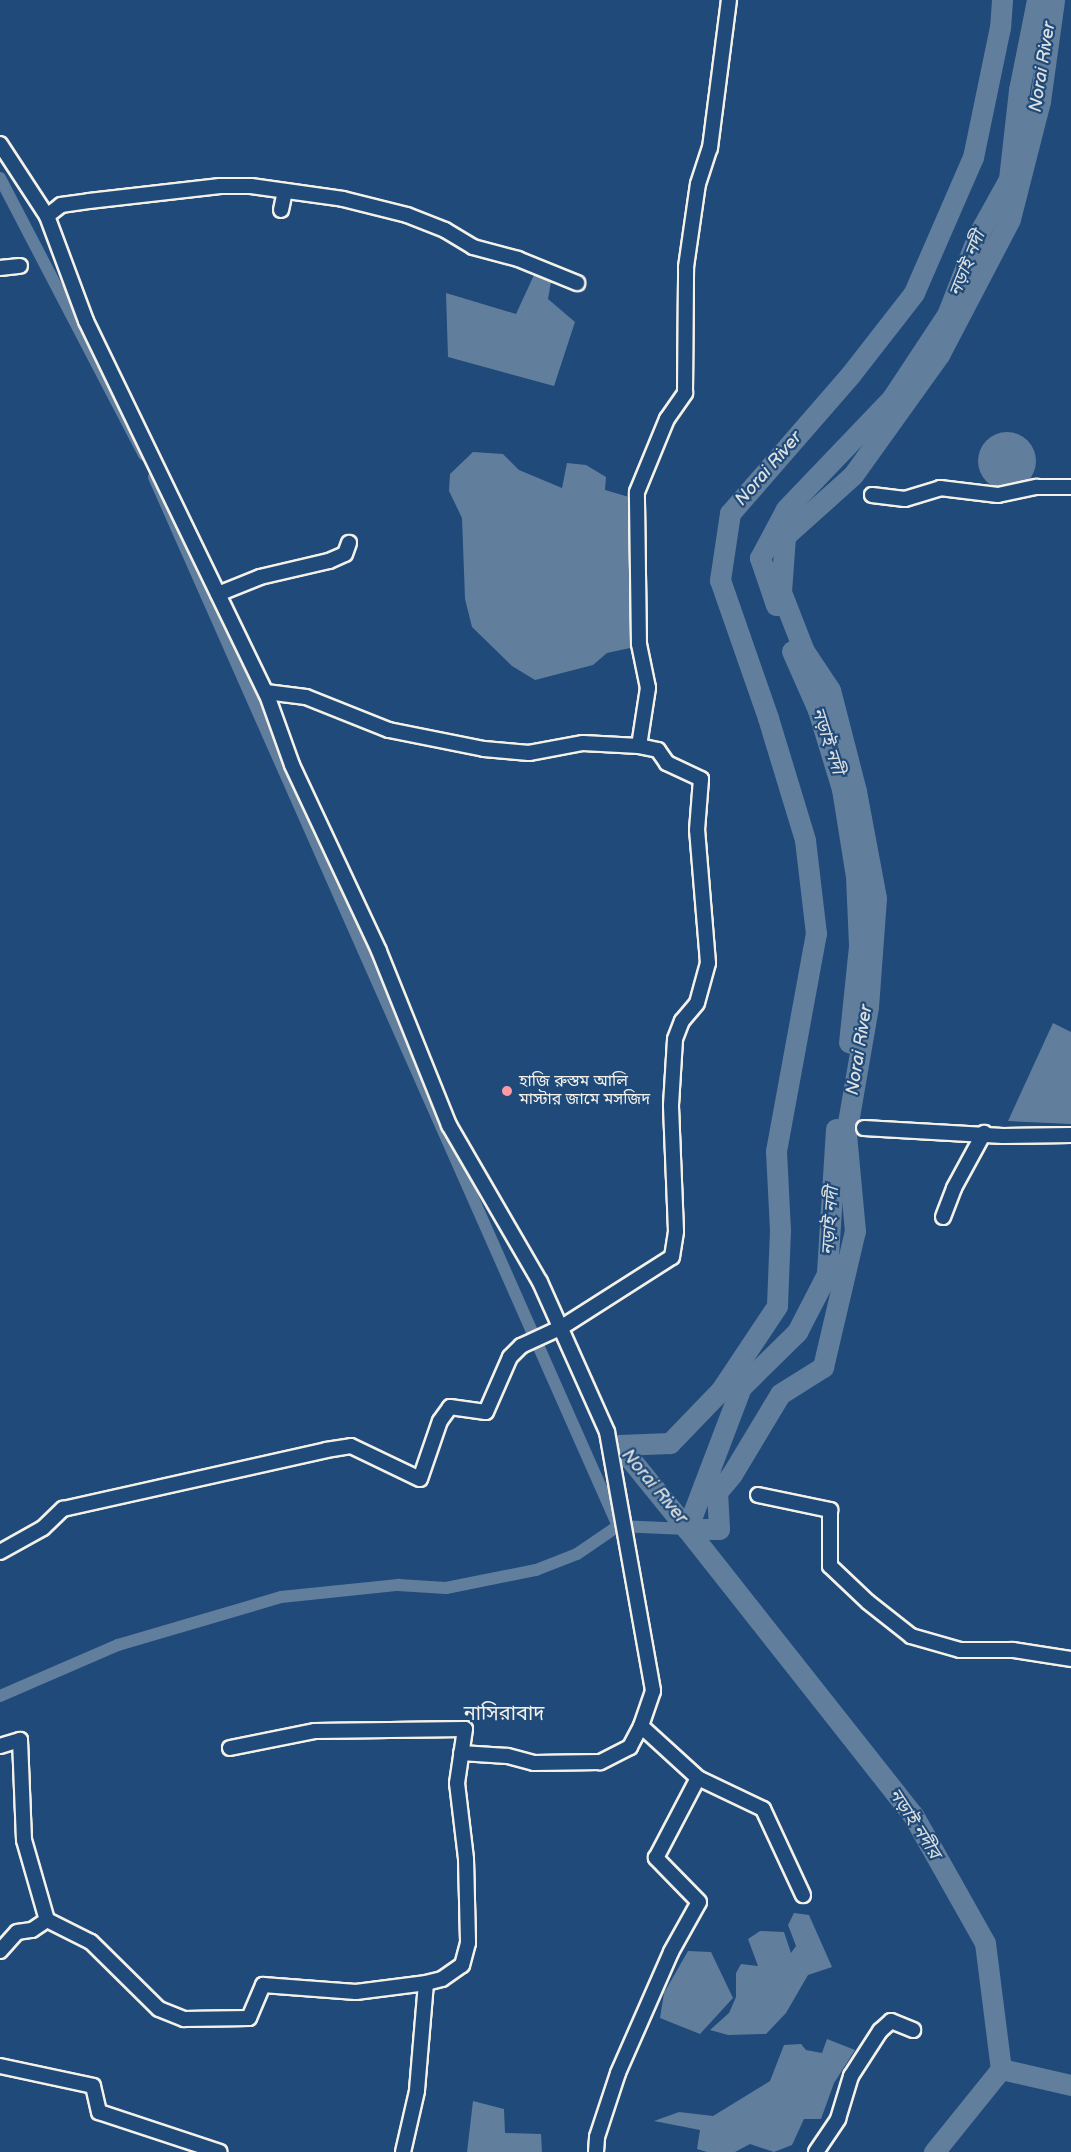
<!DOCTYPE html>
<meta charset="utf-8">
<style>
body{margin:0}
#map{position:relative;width:1071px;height:2152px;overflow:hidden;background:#1f4a7a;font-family:"Balsamiq Sans","Noto Sans Bengali",sans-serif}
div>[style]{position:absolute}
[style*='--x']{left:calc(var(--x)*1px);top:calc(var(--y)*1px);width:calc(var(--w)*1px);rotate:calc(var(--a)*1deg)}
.water>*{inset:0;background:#627e9d}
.round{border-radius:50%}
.canal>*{height:12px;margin:-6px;padding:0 6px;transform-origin:6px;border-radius:6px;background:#627e9d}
.river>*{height:21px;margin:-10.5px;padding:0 10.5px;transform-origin:10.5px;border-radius:10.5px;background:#627e9d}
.roads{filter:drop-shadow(2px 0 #f4f1e8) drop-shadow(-2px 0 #f4f1e8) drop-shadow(0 2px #f4f1e8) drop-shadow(0 -2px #f4f1e8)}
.minor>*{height:14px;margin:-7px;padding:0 7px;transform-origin:7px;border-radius:7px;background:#1f4a7a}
.dots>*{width:16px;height:16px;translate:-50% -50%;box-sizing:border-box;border:3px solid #1f4a7a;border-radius:50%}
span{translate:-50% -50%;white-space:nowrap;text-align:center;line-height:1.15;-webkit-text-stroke:4.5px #1f4a7a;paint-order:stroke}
.poi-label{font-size:16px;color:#f4f1e8}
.left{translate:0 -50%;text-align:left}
.water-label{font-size:18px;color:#dee0dd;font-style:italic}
.quarter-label{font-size:20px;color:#f4f1e8}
</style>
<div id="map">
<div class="water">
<i style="clip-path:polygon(534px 275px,551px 282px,548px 299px,575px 322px,554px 386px,448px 357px,446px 293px,516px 314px)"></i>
<i class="round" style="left:978px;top:432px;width:58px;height:58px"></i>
<i style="clip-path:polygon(473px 452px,503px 454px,519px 470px,562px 488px,567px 463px,586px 465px,606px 477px,605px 490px,629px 497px,635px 554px,630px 648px,607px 653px,593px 665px,535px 680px,512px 666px,472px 627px,465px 599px,462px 518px,449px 491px,450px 474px)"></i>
<i style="clip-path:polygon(1053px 1023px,1071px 1032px,1071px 1124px,1008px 1121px)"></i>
<i style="clip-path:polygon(794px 1913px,809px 1915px,832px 1967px,808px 1975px,786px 2013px,766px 2034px,728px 2035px,710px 2030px,729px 2013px,736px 1997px,736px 1973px,741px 1964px,758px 1966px,748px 1939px,760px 1931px,784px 1932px,791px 1953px,796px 1946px,788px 1925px)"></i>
<i style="clip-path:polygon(688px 1951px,711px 1952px,733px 1998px,700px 2034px,660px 2018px,664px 1993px)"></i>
<i style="clip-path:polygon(827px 2039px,855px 2050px,834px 2083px,821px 2119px,804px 2119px,792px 2145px,774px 2152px,750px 2144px,735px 2152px,707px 2152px,697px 2149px,700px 2130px,654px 2121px,679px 2112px,713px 2116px,770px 2081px,784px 2045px,801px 2044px,806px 2050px,822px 2053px)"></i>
<i style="clip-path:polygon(473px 2101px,504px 2109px,505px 2133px,541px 2134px,542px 2152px,467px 2152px)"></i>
</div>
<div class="canal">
<i style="--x:0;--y:178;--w:312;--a:62.5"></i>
<i style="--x:154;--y:477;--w:1147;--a:66.14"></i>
<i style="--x:0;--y:1696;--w:129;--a:-23.4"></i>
<i style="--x:118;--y:1645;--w:170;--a:-16.4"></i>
<i style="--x:281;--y:1597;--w:118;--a:-5.9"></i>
<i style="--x:398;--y:1585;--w:48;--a:3.6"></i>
<i style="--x:446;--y:1588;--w:92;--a:-11.3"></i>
<i style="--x:536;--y:1570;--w:44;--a:-21.3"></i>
<i style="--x:577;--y:1554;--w:50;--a:-34.3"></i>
<i style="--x:618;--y:1526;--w:69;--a:2.5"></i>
</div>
<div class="river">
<i style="--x:1002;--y:0;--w:27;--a:94"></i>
<i style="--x:1000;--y:27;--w:133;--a:101.7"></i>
<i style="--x:973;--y:157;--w:148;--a:113.5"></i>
<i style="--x:914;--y:293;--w:103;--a:127.9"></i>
<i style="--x:851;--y:374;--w:184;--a:131"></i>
<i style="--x:730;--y:513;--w:68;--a:98.5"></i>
<i style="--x:720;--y:580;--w:146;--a:70.8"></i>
<i style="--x:768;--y:718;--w:127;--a:73.1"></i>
<i style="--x:805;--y:840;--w:94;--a:83.3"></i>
<i style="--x:816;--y:933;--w:222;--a:100.4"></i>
<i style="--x:776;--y:1151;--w:79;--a:87.1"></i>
<i style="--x:780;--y:1230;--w:76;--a:92.3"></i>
<i style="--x:777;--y:1306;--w:101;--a:123.7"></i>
<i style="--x:721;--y:1390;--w:74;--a:133.9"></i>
<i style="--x:670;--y:1443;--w:51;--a:177.8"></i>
<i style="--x:619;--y:1445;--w:108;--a:51"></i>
<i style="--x:687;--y:1529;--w:32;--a:0"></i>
<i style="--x:719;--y:1529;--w:37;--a:-93"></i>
<i style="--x:717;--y:1492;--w:23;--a:-50"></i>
<i style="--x:732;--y:1474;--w:93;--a:-59"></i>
<i style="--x:780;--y:1394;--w:51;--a:-32.1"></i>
<i style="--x:823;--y:1367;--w:140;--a:-76.8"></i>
<i style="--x:855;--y:1231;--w:97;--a:-95.3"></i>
<i style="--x:846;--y:1134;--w:129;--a:-80.2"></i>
<i style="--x:868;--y:1007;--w:109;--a:-85.8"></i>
<i style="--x:876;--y:898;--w:109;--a:-100.6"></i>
<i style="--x:856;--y:791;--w:104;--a:-104.4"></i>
<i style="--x:830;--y:690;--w:47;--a:-123.7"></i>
<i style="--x:804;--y:651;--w:63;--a:-111.3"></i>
<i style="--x:781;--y:592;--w:56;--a:-85.9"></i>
<i style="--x:785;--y:536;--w:91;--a:-41.9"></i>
<i style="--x:853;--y:475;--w:148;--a:-54.4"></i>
<i style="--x:939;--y:355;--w:153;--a:-62.4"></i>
<i style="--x:1010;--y:219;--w:122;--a:-75.7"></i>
<i style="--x:1040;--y:101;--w:102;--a:-82.1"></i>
<i style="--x:776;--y:605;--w:50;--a:-108.8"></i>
<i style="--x:760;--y:558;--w:55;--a:-62"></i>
<i style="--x:786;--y:509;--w:153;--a:-46.3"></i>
<i style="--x:892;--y:398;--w:100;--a:-56.5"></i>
<i style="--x:947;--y:315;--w:88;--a:-68.7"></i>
<i style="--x:979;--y:233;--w:62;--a:-60.9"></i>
<i style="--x:1009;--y:179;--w:90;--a:-83.6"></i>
<i style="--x:1019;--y:90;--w:92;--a:-78.7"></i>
<i style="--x:792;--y:651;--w:64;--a:66.2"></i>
<i style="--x:818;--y:710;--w:83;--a:73.1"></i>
<i style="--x:842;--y:789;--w:88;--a:80.9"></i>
<i style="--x:856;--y:876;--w:70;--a:87.5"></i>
<i style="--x:859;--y:946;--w:97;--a:95.9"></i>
<i style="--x:836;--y:1129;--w:145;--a:93.6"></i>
<i style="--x:827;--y:1274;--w:65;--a:117.3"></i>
<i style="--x:797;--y:1332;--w:78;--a:135.5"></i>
<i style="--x:741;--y:1387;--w:152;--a:110.8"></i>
<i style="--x:687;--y:1529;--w:365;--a:51.7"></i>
<i style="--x:913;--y:1815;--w:147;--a:60.6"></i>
<i style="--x:985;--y:1943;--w:127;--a:82.8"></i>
<i style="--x:1001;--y:2069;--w:107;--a:128.9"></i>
<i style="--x:1001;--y:2069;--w:72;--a:12.9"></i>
</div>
<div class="roads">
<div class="minor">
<i style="--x:0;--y:144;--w:86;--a:56.9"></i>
<i style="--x:47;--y:216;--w:112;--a:69.6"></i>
<i style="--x:86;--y:321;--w:415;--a:64.2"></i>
<i style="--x:267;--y:695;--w:74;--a:70.3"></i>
<i style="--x:292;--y:765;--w:205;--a:64.9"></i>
<i style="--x:379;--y:951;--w:188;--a:68.1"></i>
<i style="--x:449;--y:1125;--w:181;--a:59.9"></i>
<i style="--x:540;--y:1282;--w:164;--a:65.9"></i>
<i style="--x:607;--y:1432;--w:263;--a:79.9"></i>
<i style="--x:653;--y:1691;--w:37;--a:109"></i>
<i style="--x:641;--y:1726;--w:24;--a:118"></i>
<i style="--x:630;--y:1747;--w:34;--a:153"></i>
<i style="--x:600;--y:1762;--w:66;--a:179.1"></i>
<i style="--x:534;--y:1763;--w:28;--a:-165"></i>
<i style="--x:507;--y:1756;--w:46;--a:-176.3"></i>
<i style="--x:281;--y:210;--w:19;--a:-78"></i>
<i style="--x:47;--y:216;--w:18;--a:-38"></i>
<i style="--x:61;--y:205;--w:28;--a:-8"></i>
<i style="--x:89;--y:201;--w:132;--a:-6.5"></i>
<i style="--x:220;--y:186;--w:31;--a:0"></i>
<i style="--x:251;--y:186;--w:93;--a:8"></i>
<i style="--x:343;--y:199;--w:66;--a:14"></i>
<i style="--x:407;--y:215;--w:41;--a:21.5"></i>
<i style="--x:445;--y:230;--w:33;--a:31"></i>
<i style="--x:473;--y:247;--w:47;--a:14.9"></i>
<i style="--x:518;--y:259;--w:64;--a:22.1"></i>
<i style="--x:0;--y:268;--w:20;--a:-6"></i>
<i style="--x:872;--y:495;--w:33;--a:7"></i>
<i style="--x:905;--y:499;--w:37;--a:-17"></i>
<i style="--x:940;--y:488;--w:58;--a:6.9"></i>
<i style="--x:998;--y:495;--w:40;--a:-12"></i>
<i style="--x:1037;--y:487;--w:34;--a:0"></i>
<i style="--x:218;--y:594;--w:45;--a:-22"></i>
<i style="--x:260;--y:577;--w:71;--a:-13.1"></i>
<i style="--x:329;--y:561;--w:17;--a:-24"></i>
<i style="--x:345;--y:554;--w:12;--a:-70"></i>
<i style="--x:266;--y:692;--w:40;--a:7.1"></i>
<i style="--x:306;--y:697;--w:89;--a:21.7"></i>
<i style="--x:389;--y:730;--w:97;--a:11.3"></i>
<i style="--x:484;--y:749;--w:45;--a:5.1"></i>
<i style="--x:529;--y:753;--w:55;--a:-10.5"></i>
<i style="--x:583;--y:743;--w:56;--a:3.1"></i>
<i style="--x:864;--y:1128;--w:139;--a:3.3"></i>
<i style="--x:1003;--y:1136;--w:68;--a:-0.8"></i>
<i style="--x:943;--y:1217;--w:31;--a:-69"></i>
<i style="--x:954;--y:1188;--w:63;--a:-61.4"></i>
<i style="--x:758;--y:1495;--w:74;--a:11.8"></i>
<i style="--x:830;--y:1510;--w:56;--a:90"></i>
<i style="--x:830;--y:1566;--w:52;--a:43.5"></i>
<i style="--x:868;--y:1602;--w:55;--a:38.3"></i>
<i style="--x:911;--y:1636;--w:51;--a:15.9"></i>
<i style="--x:960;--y:1650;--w:53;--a:0"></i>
<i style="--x:1013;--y:1650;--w:59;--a:8.8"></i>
<i style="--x:0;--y:1552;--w:49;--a:-29.2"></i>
<i style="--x:43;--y:1528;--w:28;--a:-44"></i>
<i style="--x:63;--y:1509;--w:270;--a:-12.6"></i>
<i style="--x:326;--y:1450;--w:25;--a:-9"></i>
<i style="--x:351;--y:1446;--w:76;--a:25.6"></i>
<i style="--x:420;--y:1479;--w:61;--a:-71"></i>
<i style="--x:440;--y:1421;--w:17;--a:-54"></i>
<i style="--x:450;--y:1407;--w:36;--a:8"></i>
<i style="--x:486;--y:1412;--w:60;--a:-66.4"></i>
<i style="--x:510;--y:1357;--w:16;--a:-45"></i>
<i style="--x:521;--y:1346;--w:45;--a:-24.9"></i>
<i style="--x:562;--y:1327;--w:130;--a:-32.5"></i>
<i style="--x:672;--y:1257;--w:26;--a:-81"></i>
<i style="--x:676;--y:1231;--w:126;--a:-92.3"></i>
<i style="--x:671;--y:1105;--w:66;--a:-86.5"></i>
<i style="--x:675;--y:1039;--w:19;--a:-69"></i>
<i style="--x:682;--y:1021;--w:23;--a:-50"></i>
<i style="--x:697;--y:1003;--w:41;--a:-74.6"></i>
<i style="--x:708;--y:963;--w:133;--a:-94.7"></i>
<i style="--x:697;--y:830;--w:51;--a:-85.5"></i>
<i style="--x:701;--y:779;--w:38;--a:-155"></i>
<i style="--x:667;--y:763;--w:16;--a:-125"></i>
<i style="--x:658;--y:750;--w:19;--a:-168"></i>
<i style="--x:639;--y:746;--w:59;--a:-81.2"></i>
<i style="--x:648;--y:688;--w:45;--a:-101.6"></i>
<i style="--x:639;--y:644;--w:152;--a:-90.8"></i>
<i style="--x:637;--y:492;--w:79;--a:-67.7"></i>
<i style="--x:667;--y:419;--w:32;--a:-55"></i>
<i style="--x:685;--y:393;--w:126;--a:-89.5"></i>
<i style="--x:686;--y:267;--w:84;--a:-81.8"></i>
<i style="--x:698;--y:184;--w:38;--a:-72"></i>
<i style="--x:710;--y:148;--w:149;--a:-82.7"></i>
<i style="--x:0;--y:1746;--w:21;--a:-17"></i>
<i style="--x:20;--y:1740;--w:100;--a:87.7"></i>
<i style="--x:24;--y:1840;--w:83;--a:74"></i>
<i style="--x:47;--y:1920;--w:49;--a:26.6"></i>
<i style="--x:91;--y:1942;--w:95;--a:44.6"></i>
<i style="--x:159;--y:2009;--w:27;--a:22"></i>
<i style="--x:184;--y:2019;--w:65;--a:-0.9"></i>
<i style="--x:249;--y:2018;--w:36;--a:-67"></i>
<i style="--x:263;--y:1985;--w:93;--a:4.3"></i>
<i style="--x:356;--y:1992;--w:71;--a:-7.3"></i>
<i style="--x:230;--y:1748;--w:87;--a:-11.3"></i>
<i style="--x:315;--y:1731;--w:150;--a:-0.8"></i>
<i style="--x:465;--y:1729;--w:55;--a:98.4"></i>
<i style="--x:457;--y:1783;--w:77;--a:83.2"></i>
<i style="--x:466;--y:1859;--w:84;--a:88.6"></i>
<i style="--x:468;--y:1943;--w:23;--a:105"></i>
<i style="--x:462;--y:1965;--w:24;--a:145"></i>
<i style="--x:442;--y:1979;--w:16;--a:166"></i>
<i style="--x:426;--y:1983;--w:108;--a:94.8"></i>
<i style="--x:417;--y:2091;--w:63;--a:102.9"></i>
<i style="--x:698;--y:1778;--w:72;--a:25.5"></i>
<i style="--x:763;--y:1809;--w:95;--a:65.1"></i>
<i style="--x:0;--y:1951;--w:25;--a:-48"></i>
<i style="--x:17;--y:1932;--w:15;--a:-8"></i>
<i style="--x:32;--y:1930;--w:18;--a:-34"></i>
<i style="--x:0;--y:2066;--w:95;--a:12.1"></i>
<i style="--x:93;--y:2086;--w:27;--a:77"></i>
<i style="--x:99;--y:2112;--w:127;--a:18.3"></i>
<i style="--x:596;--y:2152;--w:15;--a:-86"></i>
<i style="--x:597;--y:2137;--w:67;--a:-71.8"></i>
<i style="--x:618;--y:2073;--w:132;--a:-66.3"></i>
<i style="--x:671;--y:1952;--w:57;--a:-60.8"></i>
<i style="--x:699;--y:1902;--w:62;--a:-134.3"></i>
<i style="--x:656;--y:1858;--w:90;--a:-62.3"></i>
<i style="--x:698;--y:1778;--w:77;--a:-137.6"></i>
<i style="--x:816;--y:2152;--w:40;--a:-56"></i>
<i style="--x:838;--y:2119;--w:45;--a:-73.2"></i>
<i style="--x:851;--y:2076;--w:54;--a:-57.2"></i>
<i style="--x:880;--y:2031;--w:15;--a:-42"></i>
<i style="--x:891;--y:2021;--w:24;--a:22"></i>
</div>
</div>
<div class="dots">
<i style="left:507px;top:1091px;background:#ff9aa2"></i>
</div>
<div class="poi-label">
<span class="left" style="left:519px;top:1091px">হাজি রুস্তম আলি<br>মাস্টার জামে মসজিদ</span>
</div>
<div class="water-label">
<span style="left:1043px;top:67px;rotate:-81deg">Norai River</span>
<span style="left:968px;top:264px;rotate:-68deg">নড়াই নদী</span>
<span style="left:769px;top:469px;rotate:-49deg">Norai River</span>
<span style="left:827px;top:741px;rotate:72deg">নড়াই নদী</span>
<span style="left:860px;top:1050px;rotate:-81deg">Norai River</span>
<span style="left:831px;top:1221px;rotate:-86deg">নড়াই নদী</span>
<span style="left:654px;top:1487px;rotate:50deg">Norai River</span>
<span style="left:914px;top:1824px;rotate:57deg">নড়াই নদীর</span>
</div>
<div class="quarter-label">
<span style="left:504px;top:1714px">নাসিরাবাদ</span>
</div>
</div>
